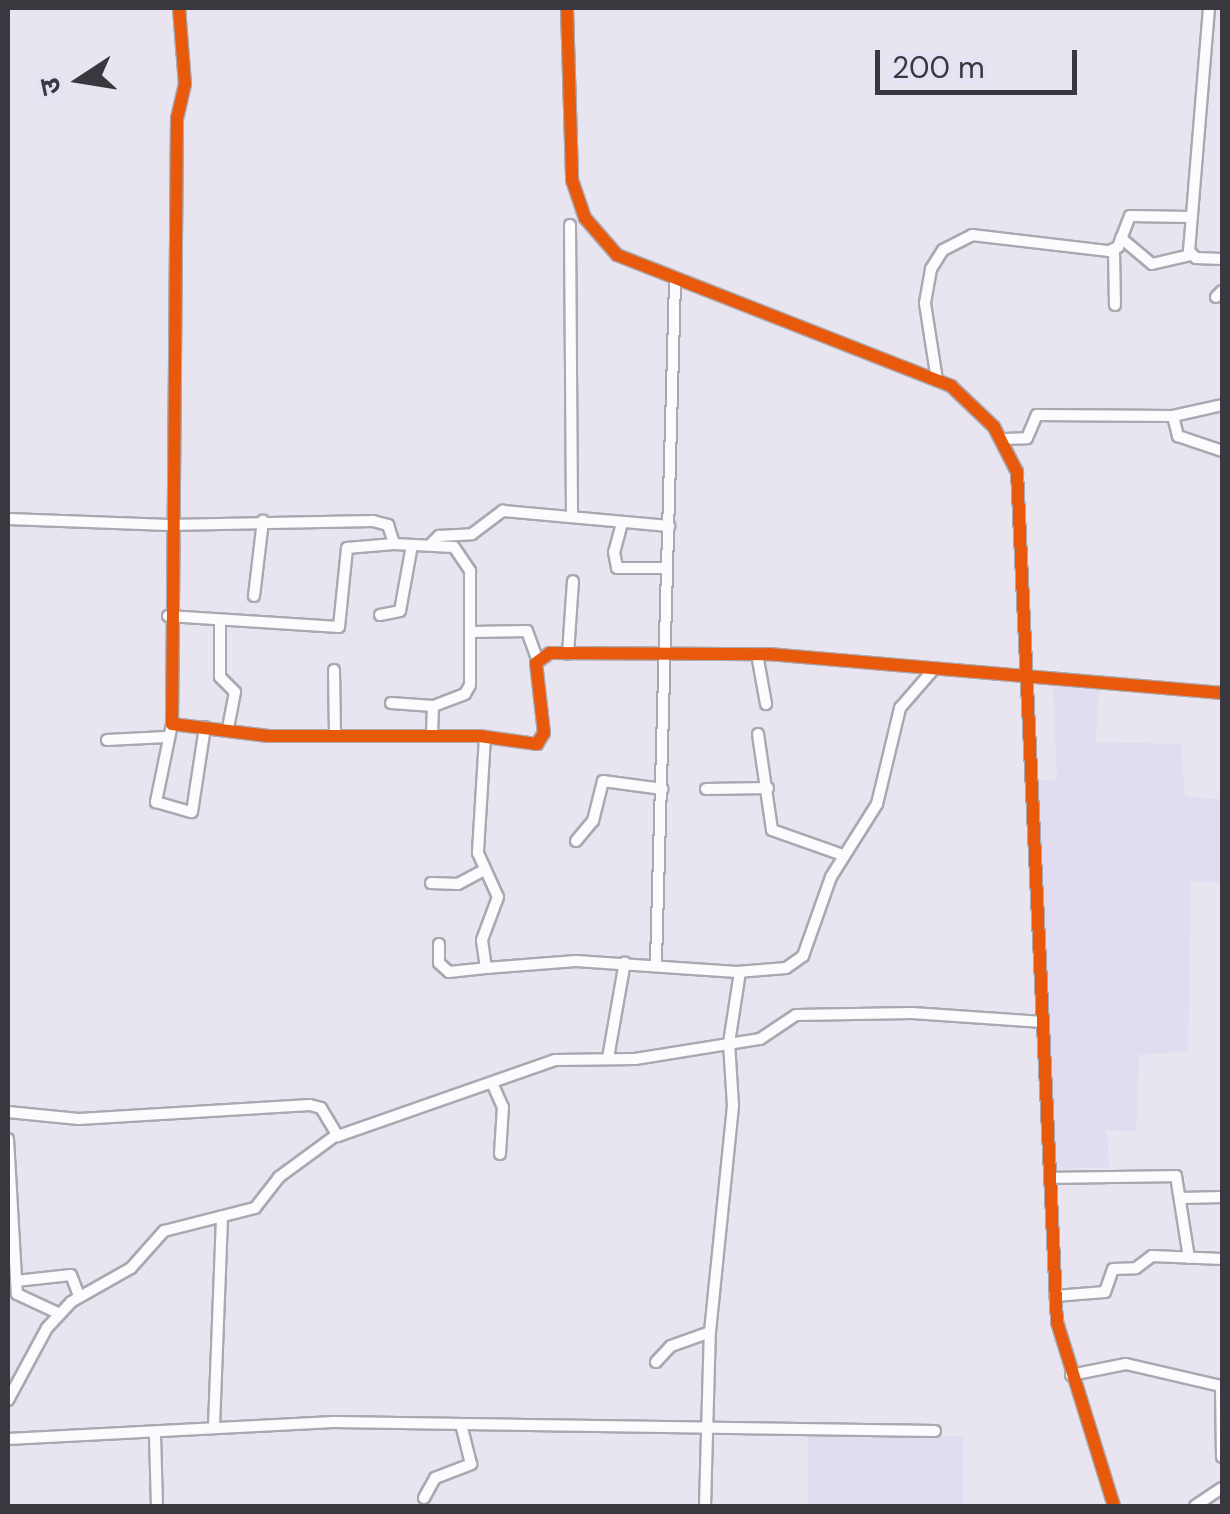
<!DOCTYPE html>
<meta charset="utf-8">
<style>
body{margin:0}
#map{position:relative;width:1230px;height:1514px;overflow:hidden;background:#e8e5f0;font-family:"DM Sans","Noto Sans Devanagari",sans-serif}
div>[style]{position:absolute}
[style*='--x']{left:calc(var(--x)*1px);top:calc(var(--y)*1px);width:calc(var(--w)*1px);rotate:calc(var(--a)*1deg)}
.built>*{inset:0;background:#e1dcef;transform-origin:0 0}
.roads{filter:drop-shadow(2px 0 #aaa8b0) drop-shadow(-2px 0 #aaa8b0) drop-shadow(0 2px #aaa8b0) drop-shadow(0 -2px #aaa8b0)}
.minor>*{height:10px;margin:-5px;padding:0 5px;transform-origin:5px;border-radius:5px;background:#fcfbfd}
.cycleway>*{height:12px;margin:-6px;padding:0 6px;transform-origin:6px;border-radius:6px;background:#e8590c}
span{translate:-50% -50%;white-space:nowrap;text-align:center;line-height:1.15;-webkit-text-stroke:8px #e6e1f4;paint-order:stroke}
.frame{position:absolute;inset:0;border:10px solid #3a383f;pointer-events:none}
.north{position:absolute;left:30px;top:30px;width:100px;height:100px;-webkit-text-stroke:8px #e6e1f4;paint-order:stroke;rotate:258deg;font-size:28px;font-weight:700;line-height:40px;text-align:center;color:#3a383f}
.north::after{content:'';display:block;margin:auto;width:35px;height:45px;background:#3a383f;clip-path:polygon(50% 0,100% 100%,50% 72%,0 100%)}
.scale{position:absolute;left:875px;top:50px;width:202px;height:45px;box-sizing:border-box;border:5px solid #3a383f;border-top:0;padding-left:12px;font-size:30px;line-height:35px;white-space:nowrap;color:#3a383f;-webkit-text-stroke:8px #e6e1f4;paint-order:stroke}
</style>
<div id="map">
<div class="built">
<i style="clip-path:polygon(1053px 681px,1099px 684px,1096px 742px,1181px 744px,1185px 796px,1222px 800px,1222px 882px,1191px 882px,1188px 1051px,1139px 1055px,1136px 1131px,1107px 1130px,1109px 1167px,1057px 1169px,1036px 781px,1057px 779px)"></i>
<i style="left:808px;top:1436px;width:155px;height:70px"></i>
</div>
<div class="roads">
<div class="minor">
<i style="--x:179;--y:8;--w:76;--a:85.5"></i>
<i style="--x:185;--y:84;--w:35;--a:103"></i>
<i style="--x:177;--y:118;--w:606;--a:90.47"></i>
<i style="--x:172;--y:724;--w:97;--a:7.1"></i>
<i style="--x:268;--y:736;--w:211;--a:0"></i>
<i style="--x:479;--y:736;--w:59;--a:7.9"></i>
<i style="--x:537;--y:744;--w:13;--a:-58"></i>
<i style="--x:544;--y:733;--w:70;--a:-96.5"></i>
<i style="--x:536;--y:663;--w:17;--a:-36"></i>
<i style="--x:550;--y:653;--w:218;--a:0.3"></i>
<i style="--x:768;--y:654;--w:456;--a:4.9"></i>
<i style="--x:567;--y:8;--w:172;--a:88.3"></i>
<i style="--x:572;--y:180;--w:40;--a:71.1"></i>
<i style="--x:585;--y:218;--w:49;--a:49.1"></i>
<i style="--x:617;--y:255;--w:359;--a:21.4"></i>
<i style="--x:951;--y:386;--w:59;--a:43.6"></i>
<i style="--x:994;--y:427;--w:51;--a:62.9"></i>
<i style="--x:1017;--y:472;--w:851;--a:87.31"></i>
<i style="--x:1057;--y:1322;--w:193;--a:72.8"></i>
<i style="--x:1209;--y:8;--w:244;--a:94.7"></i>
<i style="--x:1189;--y:251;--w:10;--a:45"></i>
<i style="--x:1196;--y:258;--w:26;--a:2"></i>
<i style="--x:570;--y:225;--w:292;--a:89.6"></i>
<i style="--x:1121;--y:238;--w:40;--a:40"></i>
<i style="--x:1152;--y:264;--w:39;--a:-13"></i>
<i style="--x:1114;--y:250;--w:55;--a:89"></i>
<i style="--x:1216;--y:297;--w:8;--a:-45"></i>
<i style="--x:937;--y:380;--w:78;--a:-98.9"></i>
<i style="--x:925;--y:303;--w:35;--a:-80"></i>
<i style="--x:931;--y:269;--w:22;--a:-58"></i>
<i style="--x:943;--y:250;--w:33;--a:-27"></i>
<i style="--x:972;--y:235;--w:138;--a:6.7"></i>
<i style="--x:1109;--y:251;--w:10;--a:-24"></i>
<i style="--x:1118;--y:247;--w:33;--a:-69"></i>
<i style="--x:1130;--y:216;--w:60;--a:1"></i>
<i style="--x:1173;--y:416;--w:21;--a:76"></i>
<i style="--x:1178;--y:436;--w:46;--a:18.8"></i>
<i style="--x:1003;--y:439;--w:24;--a:-2"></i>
<i style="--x:1027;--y:438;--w:25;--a:-67"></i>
<i style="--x:1037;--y:415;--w:136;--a:0.4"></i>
<i style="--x:1173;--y:416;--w:50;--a:-12.7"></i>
<i style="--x:8;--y:519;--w:161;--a:2.1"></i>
<i style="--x:169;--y:525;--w:204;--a:-1.1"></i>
<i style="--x:373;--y:521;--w:16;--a:15"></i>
<i style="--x:388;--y:525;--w:20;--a:72"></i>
<i style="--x:394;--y:544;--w:60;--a:2.9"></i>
<i style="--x:454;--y:547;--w:29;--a:56"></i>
<i style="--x:470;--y:571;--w:114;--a:90"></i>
<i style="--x:470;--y:685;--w:10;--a:119"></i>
<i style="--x:465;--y:694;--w:34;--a:159"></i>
<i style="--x:433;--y:706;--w:30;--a:92"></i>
<i style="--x:622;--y:523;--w:30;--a:105"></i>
<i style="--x:614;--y:552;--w:16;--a:79"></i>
<i style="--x:617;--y:568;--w:50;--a:0"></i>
<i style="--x:430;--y:545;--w:13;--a:-45"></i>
<i style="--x:439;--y:536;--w:33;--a:-3"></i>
<i style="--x:472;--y:534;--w:39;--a:-37"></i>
<i style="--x:503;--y:511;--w:167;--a:5.2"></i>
<i style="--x:254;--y:596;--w:76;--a:-83.2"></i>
<i style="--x:380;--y:615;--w:20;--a:-11"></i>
<i style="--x:400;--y:611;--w:67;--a:-79.7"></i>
<i style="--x:168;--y:616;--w:171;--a:3.7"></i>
<i style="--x:339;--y:627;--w:79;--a:-84.2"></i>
<i style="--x:347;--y:548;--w:47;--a:-4.9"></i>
<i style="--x:220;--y:621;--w:56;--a:90"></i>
<i style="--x:220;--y:677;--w:21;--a:45"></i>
<i style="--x:235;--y:692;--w:38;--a:101"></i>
<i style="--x:473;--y:632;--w:54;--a:-1.1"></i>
<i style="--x:527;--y:631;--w:30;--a:70"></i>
<i style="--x:568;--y:654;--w:73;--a:-86.1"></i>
<i style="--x:757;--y:654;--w:51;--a:79.8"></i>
<i style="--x:334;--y:670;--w:66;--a:89.1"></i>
<i style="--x:391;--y:703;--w:42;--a:4.1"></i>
<i style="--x:172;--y:724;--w:80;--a:101.6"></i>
<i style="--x:156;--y:802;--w:37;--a:16"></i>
<i style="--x:192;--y:812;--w:86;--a:-81.3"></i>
<i style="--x:758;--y:734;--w:97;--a:81.7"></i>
<i style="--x:772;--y:830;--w:75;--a:19.4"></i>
<i style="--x:485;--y:737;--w:116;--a:93.5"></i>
<i style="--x:478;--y:853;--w:48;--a:65.6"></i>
<i style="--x:498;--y:897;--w:46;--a:110.4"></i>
<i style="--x:482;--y:940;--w:28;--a:82"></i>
<i style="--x:486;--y:968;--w:90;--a:-4.4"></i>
<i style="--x:576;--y:961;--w:161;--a:3.9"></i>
<i style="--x:737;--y:972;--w:49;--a:-4.7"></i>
<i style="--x:786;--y:968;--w:21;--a:-35"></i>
<i style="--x:803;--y:956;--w:84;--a:-70.5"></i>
<i style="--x:831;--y:877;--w:86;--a:-57.8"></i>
<i style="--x:877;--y:804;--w:99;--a:-76.5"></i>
<i style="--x:900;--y:708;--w:50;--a:-49"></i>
<i style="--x:107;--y:740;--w:59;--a:-2.9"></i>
<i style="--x:706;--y:789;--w:62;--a:-0.9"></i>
<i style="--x:576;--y:841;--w:26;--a:-50"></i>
<i style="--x:593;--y:821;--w:41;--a:-76"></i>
<i style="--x:603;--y:781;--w:60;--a:7.7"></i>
<i style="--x:431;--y:883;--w:27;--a:2"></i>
<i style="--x:458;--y:884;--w:30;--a:-28"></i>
<i style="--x:439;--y:944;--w:19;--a:90"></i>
<i style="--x:439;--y:963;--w:13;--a:42"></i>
<i style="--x:449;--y:972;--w:37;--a:-6"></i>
<i style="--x:656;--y:962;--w:680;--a:-88.4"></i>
<i style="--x:608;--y:1058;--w:97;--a:-80"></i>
<i style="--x:493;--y:1085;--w:24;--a:66"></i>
<i style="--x:503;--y:1107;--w:47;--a:93.7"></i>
<i style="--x:8;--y:1112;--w:71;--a:5.6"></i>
<i style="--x:79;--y:1119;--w:231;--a:-3.5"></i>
<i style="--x:310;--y:1105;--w:11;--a:15"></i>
<i style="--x:321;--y:1108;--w:33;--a:59"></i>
<i style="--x:338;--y:1136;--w:230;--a:-19.3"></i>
<i style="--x:555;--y:1060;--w:80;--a:-0.7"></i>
<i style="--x:635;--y:1059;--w:127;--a:-9.1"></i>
<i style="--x:760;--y:1039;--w:43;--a:-33.7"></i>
<i style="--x:796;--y:1015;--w:116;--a:-1"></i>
<i style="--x:912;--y:1013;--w:131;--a:3.9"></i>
<i style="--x:8;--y:1139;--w:155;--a:86.7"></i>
<i style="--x:17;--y:1294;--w:45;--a:24.9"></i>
<i style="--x:1050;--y:1178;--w:126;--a:-0.9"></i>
<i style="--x:1176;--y:1176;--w:83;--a:81"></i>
<i style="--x:1182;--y:1198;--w:40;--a:-1.4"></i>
<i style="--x:16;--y:1281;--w:55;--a:-6.2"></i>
<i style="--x:71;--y:1275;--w:22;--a:69"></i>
<i style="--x:1055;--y:1296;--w:50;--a:-4.6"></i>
<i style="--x:1105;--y:1292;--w:24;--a:-71"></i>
<i style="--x:1113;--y:1269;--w:23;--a:-2"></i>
<i style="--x:1136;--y:1268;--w:20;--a:-37"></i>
<i style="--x:1152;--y:1256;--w:70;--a:2.5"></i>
<i style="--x:656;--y:1362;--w:22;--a:-47"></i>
<i style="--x:671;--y:1346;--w:41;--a:-19.7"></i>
<i style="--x:1071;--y:1375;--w:56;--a:-11.3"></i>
<i style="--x:1126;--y:1364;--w:98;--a:13"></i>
<i style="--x:1221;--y:1386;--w:71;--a:89.2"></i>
<i style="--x:8;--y:1400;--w:82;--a:-61.6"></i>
<i style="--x:47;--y:1328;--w:35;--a:-47"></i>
<i style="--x:71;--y:1302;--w:69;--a:-29.5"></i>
<i style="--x:131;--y:1268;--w:50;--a:-48.3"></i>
<i style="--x:164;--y:1231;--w:94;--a:-14.2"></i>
<i style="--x:255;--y:1208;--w:39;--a:-52"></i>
<i style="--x:279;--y:1177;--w:69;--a:-36.2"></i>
<i style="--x:214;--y:1426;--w:210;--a:-87.8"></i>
<i style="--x:155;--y:1435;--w:71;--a:88.4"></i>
<i style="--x:8;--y:1439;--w:326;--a:-3"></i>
<i style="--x:334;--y:1422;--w:601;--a:0.86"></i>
<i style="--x:424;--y:1498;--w:23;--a:-61"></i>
<i style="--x:435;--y:1478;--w:39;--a:-21"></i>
<i style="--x:471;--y:1464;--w:41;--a:-104"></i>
<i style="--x:705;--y:1506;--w:174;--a:-88.4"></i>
<i style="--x:710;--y:1332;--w:227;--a:-84.2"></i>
<i style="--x:733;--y:1106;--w:63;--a:-93.6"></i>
<i style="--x:729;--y:1043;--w:72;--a:-81.2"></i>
<i style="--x:1195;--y:1506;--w:32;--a:-34"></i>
</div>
</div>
<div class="cycleway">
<i style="--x:179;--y:8;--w:76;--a:85.5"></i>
<i style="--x:185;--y:84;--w:35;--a:103"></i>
<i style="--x:177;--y:118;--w:606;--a:90.47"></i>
<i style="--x:172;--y:724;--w:97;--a:7.1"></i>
<i style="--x:268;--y:736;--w:211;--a:0"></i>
<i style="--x:479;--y:736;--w:59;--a:7.9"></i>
<i style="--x:537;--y:744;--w:13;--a:-58"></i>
<i style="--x:544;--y:733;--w:70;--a:-96.5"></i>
<i style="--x:536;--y:663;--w:17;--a:-36"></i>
<i style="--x:550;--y:653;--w:218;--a:0.3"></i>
<i style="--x:768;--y:654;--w:456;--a:4.9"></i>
<i style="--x:567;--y:8;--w:172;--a:88.3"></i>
<i style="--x:572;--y:180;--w:40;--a:71.1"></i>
<i style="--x:585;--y:218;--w:49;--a:49.1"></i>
<i style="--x:617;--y:255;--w:359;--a:21.4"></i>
<i style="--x:951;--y:386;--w:59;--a:43.6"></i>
<i style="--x:994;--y:427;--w:51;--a:62.9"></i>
<i style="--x:1017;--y:472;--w:851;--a:87.31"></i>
<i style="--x:1057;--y:1322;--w:193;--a:72.8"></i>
</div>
<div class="frame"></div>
<div class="north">उ</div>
<div class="scale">200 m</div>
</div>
